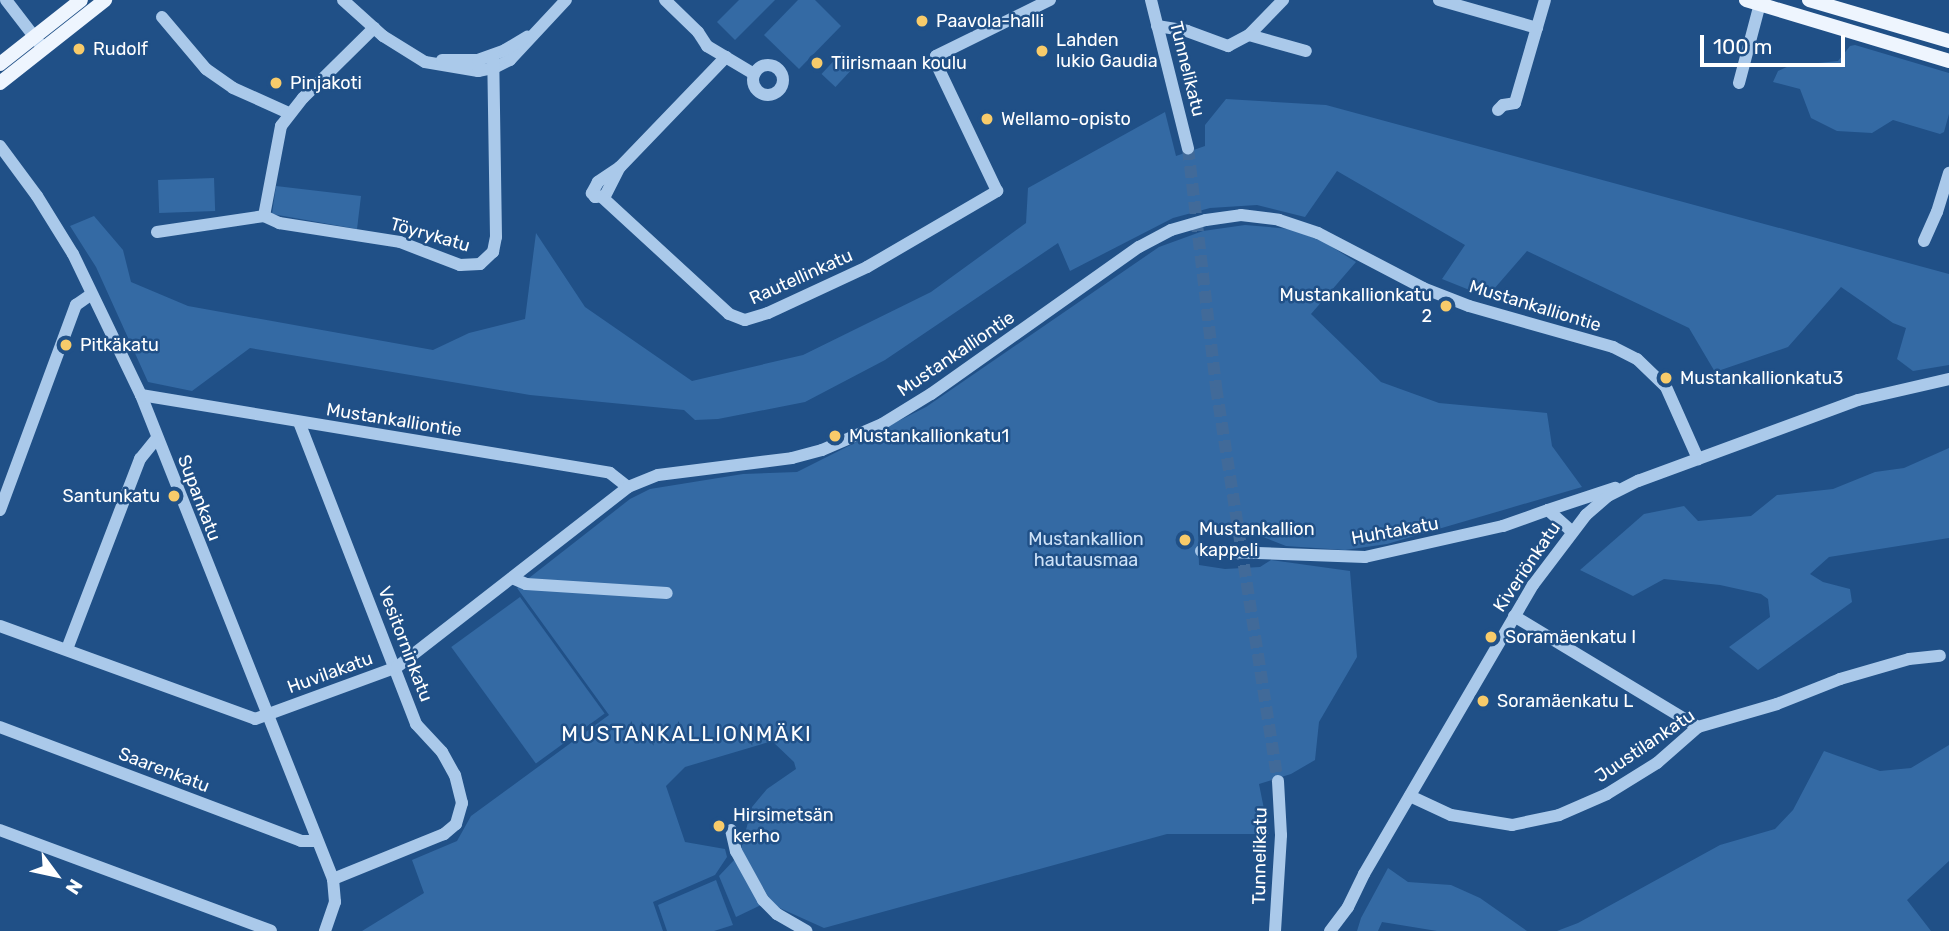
<!DOCTYPE html>
<meta charset="utf-8">
<style>
body{margin:0}
#map{position:relative;width:1949px;height:931px;overflow:hidden;background:#205087;font-family:Rubik,sans-serif}
div>[style]{position:absolute}
[style*='--x']{left:calc(var(--x)*1px);top:calc(var(--y)*1px);width:calc(var(--w)*1px);rotate:calc(var(--a)*1deg)}
.green>*{inset:0;background:#346aa4;transform-origin:0 0}
.minor-tunnel>*{height:12px;margin-top:-6px;transform-origin:0;background:repeating-linear-gradient(90deg,#416a99 0 12px,transparent 0 18px)}
.minor>*{height:12px;margin:-6px;padding:0 6px;transform-origin:6px;border-radius:6px;background:#aac9ea}
.minor>.ring{margin:-6px;padding:0;box-sizing:content-box;background:none;border:12px solid #aac9ea;border-radius:50%}
.major>*{height:14px;margin:-7px;padding:0 7px;transform-origin:7px;border-radius:7px;background:#eef5fe}
.dots>*{width:19px;height:19px;translate:-50% -50%;box-sizing:border-box;border:4px solid #205087;border-radius:50%}
span{translate:-50% -50%;white-space:nowrap;text-align:center;line-height:1.15;-webkit-text-stroke:5px #205087;paint-order:stroke}
.poi-label{font-size:18px;color:#fff}
.left{translate:0 -50%;text-align:left}
.right{translate:-100% -50%;text-align:right}
.street-label{font-size:18px;color:#fff}
.park-label{font-size:18px;color:#cee2f8}
.quarter-label{font-size:21px;color:#fff;letter-spacing:2px}
.north{position:absolute;left:21px;top:840px;width:70px;height:70px;-webkit-text-stroke:5px #205087;paint-order:stroke;rotate:123deg;font-size:19px;font-weight:700;line-height:28px;text-align:center;color:#fff}
.north::after{content:'';display:block;margin:auto;width:24px;height:32px;background:#fff;clip-path:polygon(50% 0,100% 100%,50% 72%,0 100%)}
.scale{position:absolute;left:1700px;top:35px;width:145px;height:32px;box-sizing:border-box;border:4px solid #fff;border-top:0;padding-left:9px;font-size:21px;line-height:24px;white-space:nowrap;color:#fff;-webkit-text-stroke:5px #205087;paint-order:stroke}
</style>
<div id="map">
<div class="green">
<i style="clip-path:polygon(739px 0,775px 0,735px 40px,717px 22px)"></i>
<i style="clip-path:polygon(798px 0,815px 0,841px 26px,799px 69px,764px 35px)"></i>
<i style="clip-path:polygon(1855px 45px,1949px 73px,1949px 114px,1944px 132px,1940px 134px,1893px 120px,1872px 133px,1837px 131px,1811px 118px,1800px 89px,1773px 82px,1778px 71px,1789px 66px,1838px 61px,1850px 46px)"></i>
<i style="left:842px;top:52px;width:19px;height:30px;rotate:43deg"></i>
<i style="clip-path:polygon(1226px 99px,1326px 105px,1949px 274px,1949px 365px,1913px 371px,1897px 359px,1906px 328px,1893px 323px,1841px 287px,1788px 347px,1715px 372px,1689px 328px,1527px 251px,1487px 297px,1442px 279px,1465px 245px,1337px 171px,1305px 217px,1257px 205px,1210px 208px,1173px 218px,1070px 271px,1058px 243px,885px 360px,805px 402px,718px 419px,695px 420px,684px 410px,530px 395px,250px 348px,192px 391px,148px 382px,96px 267px,70px 226px,94px 216px,123px 250px,131px 282px,188px 306px,433px 350px,469px 333px,525px 319px,536px 233px,585px 307px,692px 381px,803px 355px,931px 292px,1026px 223px,1028px 188px,1165px 112px,1176px 156px,1205px 146px,1205px 125px)"></i>
<i style="left:214px;top:178px;width:33px;height:56px;rotate:88deg"></i>
<i style="clip-path:polygon(276px 186px,361px 196px,357px 229px,272px 214px)"></i>
<i style="clip-path:polygon(1245px 225px,1291px 229px,1324px 242px,1356px 262px,1311px 314px,1381px 382px,1439px 403px,1547px 413px,1552px 446px,1582px 487px,1387px 544px,1345px 550px,1286px 546px,1263px 537px,1198px 528px,1199px 565px,1225px 569px,1260px 567px,1271px 560px,1350px 571px,1357px 657px,1319px 722px,1315px 760px,1291px 774px,1259px 784px,1269px 834px,1167px 834px,824px 928px,773px 905px,741px 849px,752px 807px,767px 789px,796px 769px,794px 762px,772px 741px,685px 767px,666px 786px,685px 842px,725px 849px,727px 857px,715px 875px,653px 902px,663px 931px,362px 931px,424px 893px,412px 860px,457px 841px,471px 816px,609px 715px,517px 588px,529px 578px,630px 499px,650px 489px,743px 474px,797px 472px,926px 407px,1159px 247px,1203px 231px)"></i>
<i style="clip-path:polygon(1949px 448px,1949px 538px,1829px 557px,1810px 574px,1823px 582px,1850px 589px,1852px 602px,1758px 670px,1729px 647px,1770px 617px,1768px 599px,1761px 594px,1720px 585px,1664px 579px,1633px 596px,1580px 570px,1644px 514px,1684px 506px,1698px 521px,1751px 516px,1777px 495px,1833px 489px,1875px 472px,1904px 468px)"></i>
<i style="left:520px;top:597px;width:144px;height:85px;rotate:54deg"></i>
<i style="clip-path:polygon(1949px 745px,1949px 861px,1907px 900px,1931px 931px,1557px 931px,1578px 923px,1720px 845px,1775px 829px,1793px 810px,1824px 751px,1880px 771px,1911px 768px)"></i>
<i style="clip-path:polygon(736px 858px,761px 905px,736px 917px,719px 876px)"></i>
<i style="clip-path:polygon(1388px 868px,1408px 882px,1451px 885px,1480px 898px,1527px 931px,1437px 931px,1382px 922px,1378px 931px,1357px 931px,1361px 918px)"></i>
<i style="clip-path:polygon(716px 880px,733px 925px,714px 931px,667px 931px,658px 905px)"></i>
</div>
<div class="minor-tunnel">
<i style="--x:1188;--y:148;--w:241;--a:83.3"></i>
<i style="--x:1216;--y:387;--w:399;--a:81.1"></i>
</div>
<div class="minor">
<i style="--x:6;--y:0;--w:61;--a:52.4"></i>
<i style="--x:343;--y:0;--w:54;--a:42"></i>
<i style="--x:383;--y:36;--w:49;--a:31.8"></i>
<i style="--x:425;--y:62;--w:54;--a:9.6"></i>
<i style="--x:478;--y:71;--w:16;--a:-11"></i>
<i style="--x:494;--y:68;--w:18;--a:-27"></i>
<i style="--x:510;--y:60;--w:82;--a:-47"></i>
<i style="--x:665;--y:0;--w:46;--a:44.1"></i>
<i style="--x:698;--y:32;--w:17;--a:57"></i>
<i style="--x:707;--y:46;--w:55;--a:30.8"></i>
<i style="--x:1151;--y:0;--w:153;--a:76"></i>
<i style="--x:1439;--y:0;--w:102;--a:15.9"></i>
<i style="--x:162;--y:17;--w:68;--a:49.8"></i>
<i style="--x:206;--y:69;--w:33;--a:35"></i>
<i style="--x:233;--y:88;--w:61;--a:24.1"></i>
<i style="--x:1157;--y:26;--w:30;--a:9"></i>
<i style="--x:1187;--y:31;--w:44;--a:20.1"></i>
<i style="--x:1228;--y:46;--w:24;--a:-28"></i>
<i style="--x:1249;--y:35;--w:49;--a:-45.8"></i>
<i style="--x:1249;--y:35;--w:59;--a:15.7"></i>
<i style="--x:442;--y:60;--w:36;--a:0"></i>
<i style="--x:478;--y:60;--w:29;--a:-20"></i>
<i style="--x:505;--y:50;--w:26;--a:-31"></i>
<i class="ring" style="left:753px;top:65px;width:18px;height:18px"></i>
<i style="--x:1739;--y:83;--w:86;--a:-75.2"></i>
<i style="--x:1498;--y:110;--w:7;--a:-45"></i>
<i style="--x:1503;--y:105;--w:12;--a:-9"></i>
<i style="--x:1515;--y:103;--w:107;--a:-73.8"></i>
<i style="--x:0;--y:146;--w:62;--a:53.5"></i>
<i style="--x:37;--y:196;--w:68;--a:58.2"></i>
<i style="--x:73;--y:254;--w:157;--a:64.3"></i>
<i style="--x:141;--y:395;--w:521;--a:68.36"></i>
<i style="--x:333;--y:879;--w:23;--a:85"></i>
<i style="--x:335;--y:902;--w:31;--a:109"></i>
<i style="--x:620;--y:167;--w:27;--a:146"></i>
<i style="--x:598;--y:182;--w:13;--a:119"></i>
<i style="--x:592;--y:193;--w:5;--a:53"></i>
<i style="--x:595;--y:197;--w:10;--a:-6"></i>
<i style="--x:605;--y:196;--w:33;--a:-63"></i>
<i style="--x:620;--y:167;--w:153;--a:-46.1"></i>
<i style="--x:603;--y:198;--w:171;--a:42.6"></i>
<i style="--x:729;--y:314;--w:17;--a:21"></i>
<i style="--x:745;--y:320;--w:24;--a:-17"></i>
<i style="--x:768;--y:313;--w:109;--a:-24.9"></i>
<i style="--x:867;--y:267;--w:151;--a:-30.3"></i>
<i style="--x:997;--y:191;--w:142;--a:-115.5"></i>
<i style="--x:936;--y:63;--w:7;--a:-90"></i>
<i style="--x:936;--y:56;--w:127;--a:-26.2"></i>
<i style="--x:264;--y:216;--w:92;--a:-79.3"></i>
<i style="--x:281;--y:126;--w:36;--a:-52"></i>
<i style="--x:303;--y:98;--w:100;--a:-44.6"></i>
<i style="--x:157;--y:232;--w:108;--a:-8.5"></i>
<i style="--x:264;--y:216;--w:17;--a:25"></i>
<i style="--x:279;--y:223;--w:122;--a:8.9"></i>
<i style="--x:400;--y:242;--w:64;--a:21"></i>
<i style="--x:460;--y:265;--w:20;--a:-3"></i>
<i style="--x:480;--y:264;--w:18;--a:-43"></i>
<i style="--x:493;--y:252;--w:15;--a:-79"></i>
<i style="--x:496;--y:237;--w:182;--a:-90.9"></i>
<i style="--x:1924;--y:241;--w:32;--a:-66"></i>
<i style="--x:1937;--y:212;--w:41;--a:-72.9"></i>
<i style="--x:141;--y:395;--w:475;--a:9.4"></i>
<i style="--x:610;--y:473;--w:23;--a:38"></i>
<i style="--x:299;--y:422;--w:324;--a:68.8"></i>
<i style="--x:416;--y:724;--w:38;--a:47"></i>
<i style="--x:442;--y:752;--w:26;--a:61"></i>
<i style="--x:455;--y:775;--w:29;--a:76"></i>
<i style="--x:462;--y:803;--w:22;--a:106"></i>
<i style="--x:456;--y:824;--w:16;--a:140"></i>
<i style="--x:444;--y:834;--w:120;--a:157.9"></i>
<i style="--x:0;--y:510;--w:219;--a:-69.7"></i>
<i style="--x:76;--y:305;--w:19;--a:-35"></i>
<i style="--x:1548;--y:510;--w:71;--a:-18.2"></i>
<i style="--x:1201;--y:551;--w:164;--a:2.1"></i>
<i style="--x:1365;--y:557;--w:141;--a:-12.7"></i>
<i style="--x:1503;--y:526;--w:48;--a:-19.6"></i>
<i style="--x:1548;--y:510;--w:31;--a:42"></i>
<i style="--x:512;--y:578;--w:15;--a:23"></i>
<i style="--x:526;--y:584;--w:141;--a:3.7"></i>
<i style="--x:1514;--y:616;--w:215;--a:31.1"></i>
<i style="--x:0;--y:626;--w:271;--a:20"></i>
<i style="--x:255;--y:719;--w:151;--a:-20.1"></i>
<i style="--x:397;--y:667;--w:293;--a:-37.9"></i>
<i style="--x:628;--y:487;--w:32;--a:-22"></i>
<i style="--x:658;--y:475;--w:135;--a:-7.2"></i>
<i style="--x:792;--y:458;--w:31;--a:-15"></i>
<i style="--x:822;--y:450;--w:65;--a:-23.4"></i>
<i style="--x:882;--y:424;--w:57;--a:-31.5"></i>
<i style="--x:931;--y:394;--w:255;--a:-35.3"></i>
<i style="--x:1139;--y:247;--w:36;--a:-28"></i>
<i style="--x:1171;--y:230;--w:36;--a:-16"></i>
<i style="--x:1206;--y:220;--w:35;--a:-8"></i>
<i style="--x:1241;--y:215;--w:38;--a:7"></i>
<i style="--x:1279;--y:220;--w:41;--a:18.4"></i>
<i style="--x:1318;--y:233;--w:119;--a:27.6"></i>
<i style="--x:1423;--y:288;--w:49;--a:21.4"></i>
<i style="--x:1469;--y:306;--w:150;--a:15.9"></i>
<i style="--x:1613;--y:347;--w:27;--a:27"></i>
<i style="--x:1637;--y:359;--w:40;--a:44"></i>
<i style="--x:1666;--y:387;--w:79;--a:66"></i>
<i style="--x:67;--y:649;--w:204;--a:-69"></i>
<i style="--x:140;--y:459;--w:27;--a:-51"></i>
<i style="--x:0;--y:727;--w:322;--a:20.7"></i>
<i style="--x:301;--y:841;--w:16;--a:0"></i>
<i style="--x:1410;--y:796;--w:45;--a:24.9"></i>
<i style="--x:1451;--y:815;--w:62;--a:9.3"></i>
<i style="--x:1512;--y:825;--w:48;--a:-12"></i>
<i style="--x:1559;--y:815;--w:52;--a:-23.6"></i>
<i style="--x:1607;--y:794;--w:59;--a:-31.8"></i>
<i style="--x:1657;--y:763;--w:55;--a:-41.3"></i>
<i style="--x:1698;--y:727;--w:82;--a:-16.2"></i>
<i style="--x:1777;--y:704;--w:68;--a:-21.6"></i>
<i style="--x:1840;--y:679;--w:72;--a:-16.2"></i>
<i style="--x:1909;--y:659;--w:31;--a:-6"></i>
<i style="--x:0;--y:830;--w:289;--a:20.4"></i>
<i style="--x:731;--y:830;--w:22;--a:77"></i>
<i style="--x:736;--y:851;--w:56;--a:61.1"></i>
<i style="--x:763;--y:900;--w:20;--a:45"></i>
<i style="--x:777;--y:914;--w:34;--a:30"></i>
<i style="--x:1275;--y:931;--w:96;--a:-86.4"></i>
<i style="--x:1281;--y:835;--w:54;--a:-93.2"></i>
<i style="--x:1330;--y:931;--w:30;--a:-53"></i>
<i style="--x:1348;--y:907;--w:37;--a:-64"></i>
<i style="--x:1364;--y:874;--w:335;--a:-59.7"></i>
<i style="--x:1533;--y:585;--w:88;--a:-52.9"></i>
<i style="--x:1586;--y:515;--w:29;--a:-41"></i>
<i style="--x:1608;--y:496;--w:34;--a:-27"></i>
<i style="--x:1638;--y:481;--w:234;--a:-20.2"></i>
<i style="--x:1858;--y:400;--w:93;--a:-13"></i>
</div>
<div class="major">
<i style="--x:1746;--y:0;--w:212;--a:16.7"></i>
<i style="--x:1809;--y:0;--w:146;--a:16.3"></i>
<i style="--x:0;--y:64;--w:103;--a:-38.3"></i>
<i style="--x:0;--y:83;--w:134;--a:-38.3"></i>
</div>
<div class="dots">
<i style="left:922px;top:21px;background:#f8cb6a"></i>
<i style="left:79px;top:49px;background:#f8cb6a"></i>
<i style="left:1042px;top:51px;background:#f8cb6a"></i>
<i style="left:817px;top:63px;background:#f8cb6a"></i>
<i style="left:276px;top:83px;background:#f8cb6a"></i>
<i style="left:987px;top:119px;background:#f8cb6a"></i>
<i style="left:1446px;top:306px;background:#f8cb6a"></i>
<i style="left:66px;top:345px;background:#f8cb6a"></i>
<i style="left:1666px;top:378px;background:#f8cb6a"></i>
<i style="left:835px;top:436px;background:#f8cb6a"></i>
<i style="left:174px;top:496px;background:#f8cb6a"></i>
<i style="left:1185px;top:540px;background:#f8cb6a"></i>
<i style="left:1491px;top:637px;background:#f8cb6a"></i>
<i style="left:1483px;top:701px;background:#f8cb6a"></i>
<i style="left:719px;top:826px;background:#f8cb6a"></i>
</div>
<div class="poi-label">
<span class="left" style="left:936px;top:21px">Paavola-halli</span>
<span class="left" style="left:1056px;top:51px">Lahden<br>lukio Gaudia</span>
<span class="left" style="left:93px;top:49px">Rudolf</span>
<span class="left" style="left:831px;top:63px">Tiirismaan koulu</span>
<span class="left" style="left:290px;top:83px">Pinjakoti</span>
<span class="left" style="left:1001px;top:119px">Wellamo-opisto</span>
<span class="right" style="left:1432px;top:306px">Mustankallionkatu<br>2</span>
<span class="left" style="left:80px;top:345px">Pitkäkatu</span>
<span class="left" style="left:1680px;top:378px">Mustankallionkatu3</span>
<span class="left" style="left:849px;top:436px">Mustankallionkatu1</span>
<span class="right" style="left:160px;top:496px">Santunkatu</span>
<span class="left" style="left:1199px;top:540px">Mustankallion<br>kappeli</span>
<span class="left" style="left:1505px;top:637px">Soramäenkatu I</span>
<span class="left" style="left:1497px;top:701px">Soramäenkatu L</span>
<span class="left" style="left:733px;top:826px">Hirsimetsän<br>kerho</span>
</div>
<div class="street-label">
<span style="left:1187px;top:69px;rotate:76deg">Tunnelikatu</span>
<span style="left:430px;top:235px;rotate:16deg">Töyrykatu</span>
<span style="left:801px;top:277px;rotate:-24deg">Rautellinkatu</span>
<span style="left:1535px;top:306px;rotate:17deg">Mustankalliontie</span>
<span style="left:956px;top:354px;rotate:-34deg">Mustankalliontie</span>
<span style="left:394px;top:420px;rotate:9deg">Mustankalliontie</span>
<span style="left:199px;top:498px;rotate:69deg">Supankatu</span>
<span style="left:1395px;top:531px;rotate:-10deg">Huhtakatu</span>
<span style="left:1527px;top:567px;rotate:-56deg">Kiveriönkatu</span>
<span style="left:405px;top:644px;rotate:69deg">Vesitorninkatu</span>
<span style="left:330px;top:673px;rotate:-20deg">Huvilakatu</span>
<span style="left:1645px;top:746px;rotate:-34deg">Juustilankatu</span>
<span style="left:164px;top:770px;rotate:21deg">Saarenkatu</span>
<span style="left:1260px;top:856px;rotate:-89deg">Tunnelikatu</span>
</div>
<div class="park-label">
<span style="left:1086px;top:550px">Mustankallion<br>hautausmaa</span>
</div>
<div class="quarter-label">
<span style="left:687px;top:734px">MUSTANKALLIONMÄKI</span>
</div>
<div class="north">N</div>
<div class="scale">100 m</div>
</div>
